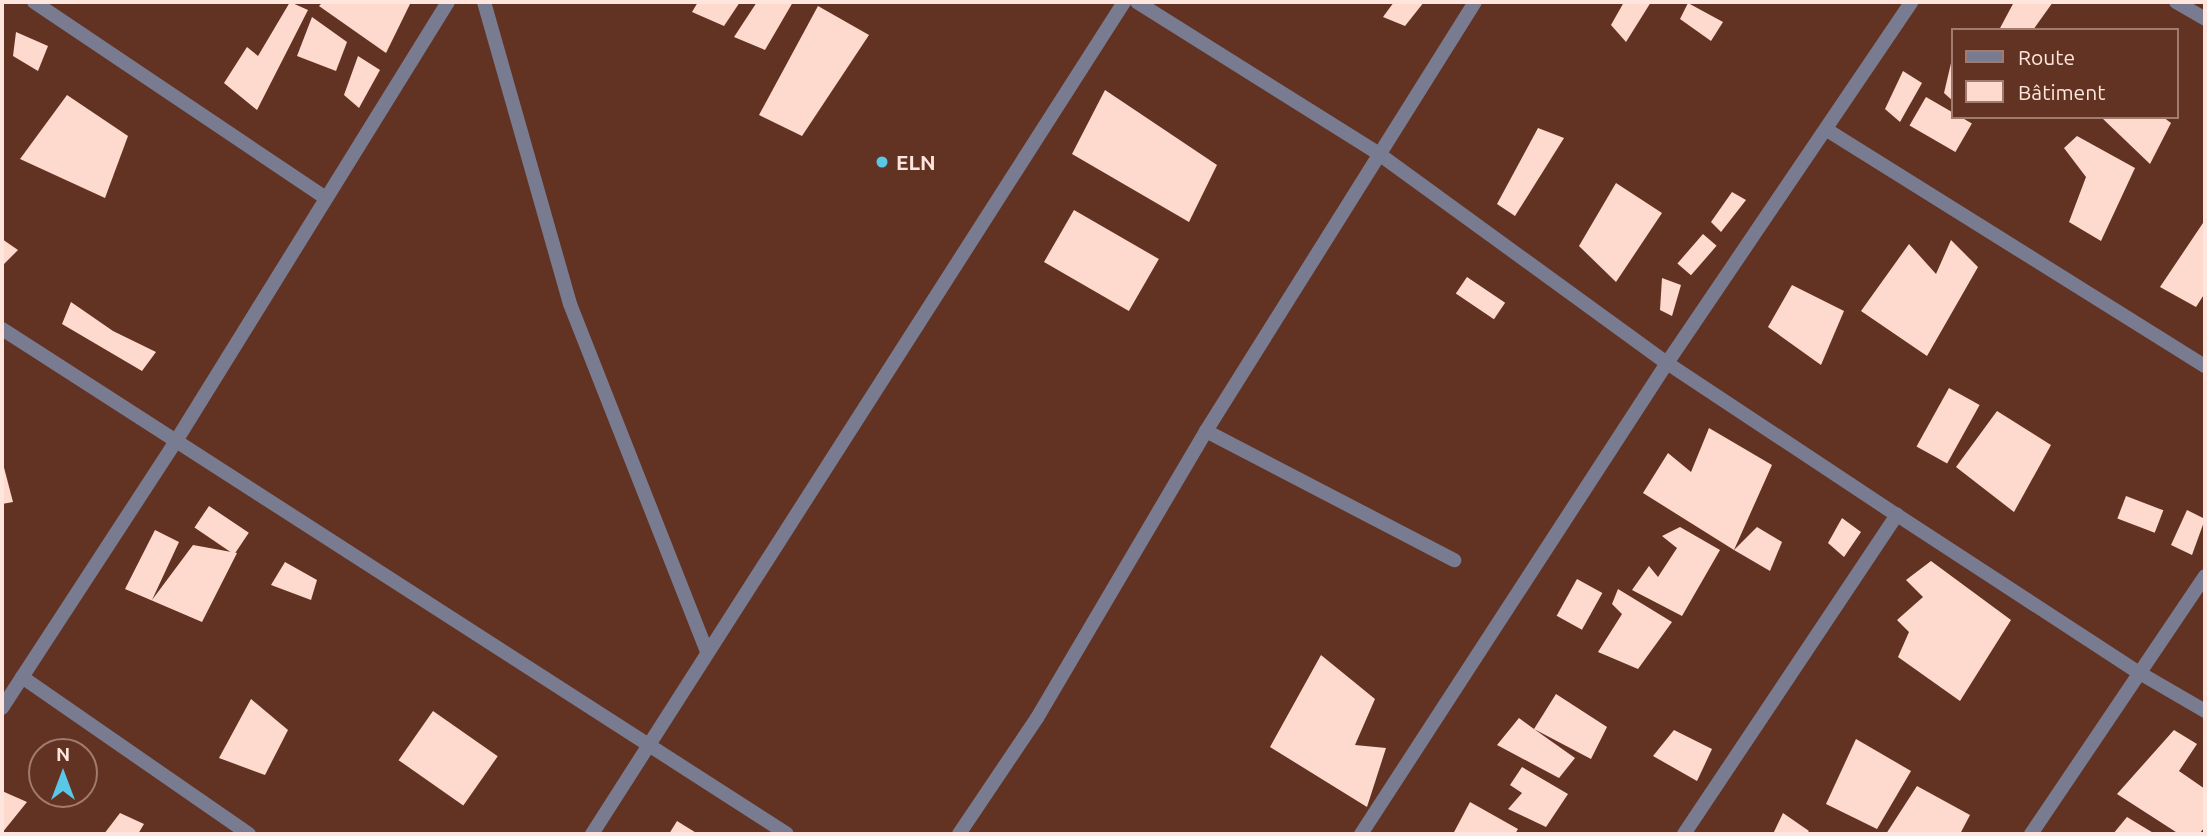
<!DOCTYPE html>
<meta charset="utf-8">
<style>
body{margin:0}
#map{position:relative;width:2207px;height:836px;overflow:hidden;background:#623323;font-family:Ubuntu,sans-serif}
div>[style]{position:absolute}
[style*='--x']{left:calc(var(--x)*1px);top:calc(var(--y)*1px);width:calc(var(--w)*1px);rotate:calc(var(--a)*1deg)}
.building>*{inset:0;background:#fedace;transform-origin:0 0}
.lane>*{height:14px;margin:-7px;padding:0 7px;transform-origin:7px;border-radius:7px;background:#797c91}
.street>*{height:14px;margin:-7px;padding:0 7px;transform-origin:7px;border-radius:7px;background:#797c91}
.dots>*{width:19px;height:19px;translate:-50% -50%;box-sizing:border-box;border:4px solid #623323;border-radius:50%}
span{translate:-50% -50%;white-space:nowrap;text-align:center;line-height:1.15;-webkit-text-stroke:7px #623323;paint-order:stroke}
.poi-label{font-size:21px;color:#fee6de;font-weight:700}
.left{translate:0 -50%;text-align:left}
.frame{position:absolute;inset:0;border:4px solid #fee6de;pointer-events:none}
.legend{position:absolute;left:1951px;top:28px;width:228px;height:91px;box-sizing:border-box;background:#623323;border:2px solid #a07b6e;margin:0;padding:9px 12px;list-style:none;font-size:21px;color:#fee6de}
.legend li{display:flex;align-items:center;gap:14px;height:35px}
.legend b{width:35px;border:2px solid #a07b6e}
.north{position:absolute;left:28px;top:738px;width:70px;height:70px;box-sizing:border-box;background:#623323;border:2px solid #a07b6e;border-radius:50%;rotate:0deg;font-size:19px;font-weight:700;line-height:28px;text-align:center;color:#fee6de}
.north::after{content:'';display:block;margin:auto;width:24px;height:32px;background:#5bc7e7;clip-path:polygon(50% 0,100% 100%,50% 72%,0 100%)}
</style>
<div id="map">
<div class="building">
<i style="clip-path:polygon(290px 2px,308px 10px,257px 110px,224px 83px,247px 47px,258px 56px)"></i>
<i style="clip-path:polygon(323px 2px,411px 2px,386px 53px,319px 6px)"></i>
<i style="clip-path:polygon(698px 2px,740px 2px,724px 26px,692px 12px)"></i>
<i style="clip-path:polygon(757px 2px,793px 2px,765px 50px,734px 37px)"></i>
<i style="clip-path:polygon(1394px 2px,1424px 2px,1405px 26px,1383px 17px)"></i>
<i style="clip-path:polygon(1624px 2px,1651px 2px,1626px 42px,1611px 25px)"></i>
<i style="clip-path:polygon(2014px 2px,2053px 2px,2033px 30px,1999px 30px)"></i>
<i style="clip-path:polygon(1688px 3px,1723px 22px,1711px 41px,1680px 19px)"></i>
<i style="clip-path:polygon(818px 6px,869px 35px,802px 136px,759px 115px)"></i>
<i style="clip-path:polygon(312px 17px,347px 42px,336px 71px,297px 56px)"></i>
<i style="clip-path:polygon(16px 32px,48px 46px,38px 71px,13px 56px)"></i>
<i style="clip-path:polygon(358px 56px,380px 70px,359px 108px,344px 95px)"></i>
<i style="clip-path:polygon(1952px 59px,1953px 59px,1953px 101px,1944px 93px)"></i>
<i style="clip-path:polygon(1903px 71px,1922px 83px,1900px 122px,1885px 109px)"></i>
<i style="clip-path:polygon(1105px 90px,1217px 165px,1189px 222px,1072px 154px)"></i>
<i style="clip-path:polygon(67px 95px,128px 136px,105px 198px,20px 159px)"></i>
<i style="left:1926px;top:97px;width:53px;height:33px;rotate:30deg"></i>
<i style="clip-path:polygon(2101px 117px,2163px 117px,2171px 123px,2150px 164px)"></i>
<i style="clip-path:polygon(1538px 128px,1564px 138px,1515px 216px,1497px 204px)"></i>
<i style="clip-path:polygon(2077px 136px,2135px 168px,2101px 241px,2069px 222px,2086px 177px,2064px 148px)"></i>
<i style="clip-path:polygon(1616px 183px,1662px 213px,1616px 282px,1579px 246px)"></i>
<i style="clip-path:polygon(1732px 192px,1746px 200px,1721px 232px,1711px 222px)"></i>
<i style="left:1074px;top:210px;width:98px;height:60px;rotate:30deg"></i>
<i style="clip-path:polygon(2205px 220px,2205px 293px,2196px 307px,2160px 287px)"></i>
<i style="left:1703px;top:234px;width:18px;height:39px;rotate:41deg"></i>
<i style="clip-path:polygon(2px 239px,18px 250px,2px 266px)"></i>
<i style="clip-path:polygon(1951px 240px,1978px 267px,1927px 356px,1861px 311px,1909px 244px,1936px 274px)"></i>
<i style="left:1467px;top:277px;width:46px;height:20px;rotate:34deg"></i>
<i style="clip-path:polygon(1662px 278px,1681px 285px,1672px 316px,1660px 310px)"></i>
<i style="clip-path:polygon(1792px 285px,1844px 311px,1821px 365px,1768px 327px)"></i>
<i style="clip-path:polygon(71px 302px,113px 331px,156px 352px,142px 371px,62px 324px)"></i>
<i style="left:1949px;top:388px;width:35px;height:67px;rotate:29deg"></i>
<i style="clip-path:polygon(1997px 411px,2051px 445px,2014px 512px,1956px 467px)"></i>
<i style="clip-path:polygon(1709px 428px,1772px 465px,1734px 550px,1643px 493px,1668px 453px,1691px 472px)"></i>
<i style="clip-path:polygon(2px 460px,13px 502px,2px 504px)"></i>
<i style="left:2126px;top:496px;width:40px;height:24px;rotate:21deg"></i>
<i style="left:209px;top:506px;width:48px;height:26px;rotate:34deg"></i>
<i style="clip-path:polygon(2187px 510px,2205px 519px,2192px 555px,2171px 545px)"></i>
<i style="clip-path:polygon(1842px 518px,1861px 532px,1844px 557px,1828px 543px)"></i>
<i style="clip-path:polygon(1680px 527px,1720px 550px,1682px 616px,1632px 590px,1649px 566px,1658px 577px,1677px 548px,1662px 536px)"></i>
<i style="clip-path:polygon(1757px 527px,1782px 542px,1770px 571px,1734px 550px)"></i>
<i style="clip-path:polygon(155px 530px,179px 542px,152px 600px,193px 545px,237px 553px,202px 622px,125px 589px)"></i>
<i style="clip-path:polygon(1931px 561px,2011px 620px,1960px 701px,1898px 657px,1909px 632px,1897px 620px,1923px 597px,1906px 580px)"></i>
<i style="clip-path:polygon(285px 562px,317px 580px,311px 600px,271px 585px)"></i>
<i style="left:1577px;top:579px;width:29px;height:42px;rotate:29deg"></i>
<i style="clip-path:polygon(1618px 589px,1672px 622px,1638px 669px,1598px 652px,1622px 614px,1612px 604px)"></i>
<i style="clip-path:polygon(1321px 655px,1375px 699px,1355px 745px,1386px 748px,1367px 807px,1270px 747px)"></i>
<i style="clip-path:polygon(1556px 694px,1607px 727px,1591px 759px,1534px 729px,1575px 758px,1559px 778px,1497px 745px,1519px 718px,1534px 729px)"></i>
<i style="clip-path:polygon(251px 699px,288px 730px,265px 775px,219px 758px)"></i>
<i style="left:433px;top:711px;width:79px;height:60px;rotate:35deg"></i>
<i style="clip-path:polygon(1674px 730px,1712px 749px,1697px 781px,1653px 756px)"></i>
<i style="clip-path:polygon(2174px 730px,2197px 744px,2179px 771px,2205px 789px,2205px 827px,2199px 834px,2179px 834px,2117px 794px)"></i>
<i style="clip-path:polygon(1856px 739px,1911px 771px,1877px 829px,1826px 804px)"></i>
<i style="clip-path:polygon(1522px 767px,1568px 794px,1546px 827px,1508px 809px,1522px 793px,1510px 785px)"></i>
<i style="clip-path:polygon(1917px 786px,1970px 815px,1960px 834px,1886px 834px)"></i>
<i style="clip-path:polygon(2px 791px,27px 802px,2px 833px)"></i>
<i style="clip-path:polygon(1470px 802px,1518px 829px,1515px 834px,1453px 834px)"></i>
<i style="clip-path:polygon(120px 813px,144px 824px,138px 834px,104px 834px)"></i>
<i style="clip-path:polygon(1783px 813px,1809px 831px,1806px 834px,1773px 834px)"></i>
<i style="clip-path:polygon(2127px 817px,2155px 834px,2113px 834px)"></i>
<i style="clip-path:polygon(677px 821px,698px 834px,669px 834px)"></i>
</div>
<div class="lane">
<i style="--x:1206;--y:431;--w:280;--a:27.5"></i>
</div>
<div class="street">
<i style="--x:34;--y:2;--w:349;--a:33.9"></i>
<i style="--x:484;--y:2;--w:314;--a:74.1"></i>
<i style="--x:570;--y:304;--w:373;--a:68.5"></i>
<i style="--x:1137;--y:2;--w:286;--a:32.1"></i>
<i style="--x:1379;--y:154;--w:356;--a:36"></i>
<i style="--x:1667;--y:363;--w:276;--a:33.5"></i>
<i style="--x:1897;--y:515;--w:288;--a:33.1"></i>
<i style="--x:2138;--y:672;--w:78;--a:30.2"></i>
<i style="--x:2176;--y:2;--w:34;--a:30"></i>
<i style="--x:1827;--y:130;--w:446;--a:32"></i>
<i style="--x:2;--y:329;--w:933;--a:32.75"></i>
<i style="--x:22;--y:677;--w:276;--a:34.7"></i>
<i style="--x:2;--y:708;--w:319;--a:-56.9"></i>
<i style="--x:176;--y:441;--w:516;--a:-58.22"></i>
<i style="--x:592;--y:834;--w:988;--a:-57.4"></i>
<i style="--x:959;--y:834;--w:140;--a:-56.1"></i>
<i style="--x:1037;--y:718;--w:333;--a:-59.5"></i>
<i style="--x:1206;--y:431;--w:506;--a:-57.91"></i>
<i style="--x:1361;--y:834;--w:562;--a:-56.99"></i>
<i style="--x:1667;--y:363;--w:436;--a:-55.9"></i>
<i style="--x:1684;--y:834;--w:384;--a:-56.3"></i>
<i style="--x:2031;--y:834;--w:311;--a:-56"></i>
</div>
<div class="dots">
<i style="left:882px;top:162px;background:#5bc7e7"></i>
</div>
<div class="poi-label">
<span class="left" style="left:896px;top:162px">ELN</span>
</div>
<div class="frame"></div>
<ul class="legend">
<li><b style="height:9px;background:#797c91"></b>Route</li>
<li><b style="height:19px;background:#fedace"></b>Bâtiment</li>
</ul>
<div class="north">N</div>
</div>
